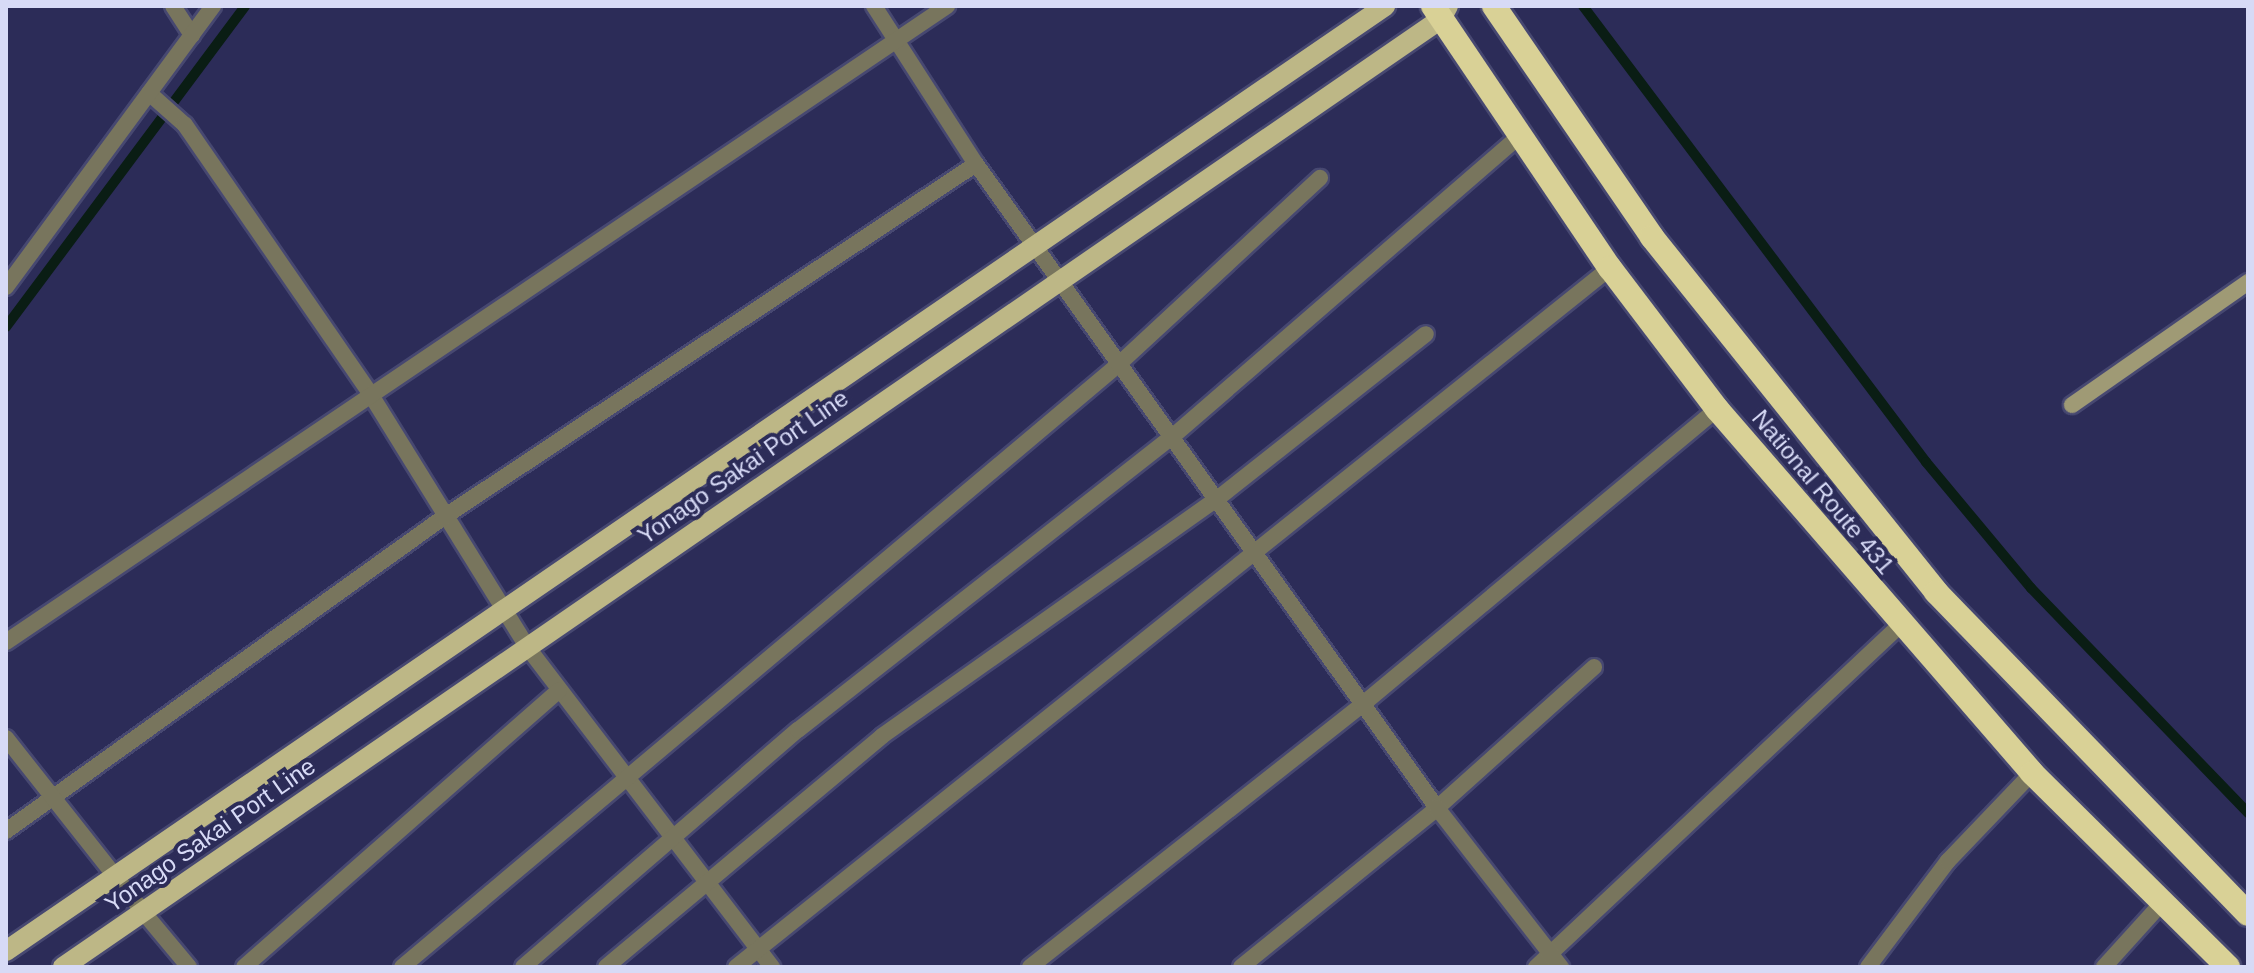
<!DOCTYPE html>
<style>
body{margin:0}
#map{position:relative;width:2254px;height:973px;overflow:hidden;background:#2c2c58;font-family:Arial,sans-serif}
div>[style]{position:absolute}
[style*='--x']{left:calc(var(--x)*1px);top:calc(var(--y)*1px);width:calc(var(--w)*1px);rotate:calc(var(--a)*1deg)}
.stream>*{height:10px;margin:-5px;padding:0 5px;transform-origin:5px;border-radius:5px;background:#0a1d14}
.roads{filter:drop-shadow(2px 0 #474871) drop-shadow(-2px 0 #474871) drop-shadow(0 2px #474871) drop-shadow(0 -2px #474871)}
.lane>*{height:16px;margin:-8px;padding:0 8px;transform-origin:8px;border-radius:8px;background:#78755d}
.street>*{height:16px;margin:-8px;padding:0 8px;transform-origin:8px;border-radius:8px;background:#78755d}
.secondary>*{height:16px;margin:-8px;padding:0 8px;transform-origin:8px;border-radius:8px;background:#9f9a75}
.primary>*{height:20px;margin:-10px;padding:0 10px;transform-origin:10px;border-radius:10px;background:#bdb786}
.highway>*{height:24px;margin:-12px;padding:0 12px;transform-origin:12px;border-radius:12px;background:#d9d196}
span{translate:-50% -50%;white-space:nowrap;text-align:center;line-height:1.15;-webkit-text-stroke:8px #2c2c58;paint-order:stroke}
.street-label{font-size:24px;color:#d7daf6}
.frame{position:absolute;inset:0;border:8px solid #d7daf6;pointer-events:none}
</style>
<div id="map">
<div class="stream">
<i style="--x:1583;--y:6;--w:571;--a:53.05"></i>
<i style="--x:1926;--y:462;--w:164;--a:50.2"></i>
<i style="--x:2031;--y:588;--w:313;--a:46"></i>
<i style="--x:6;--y:327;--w:400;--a:-53.3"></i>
</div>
<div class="roads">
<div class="lane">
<i style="--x:173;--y:6;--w:35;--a:57"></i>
<i style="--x:149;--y:93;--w:48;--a:41.6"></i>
<i style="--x:185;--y:125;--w:328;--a:55.4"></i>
<i style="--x:371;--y:395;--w:298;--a:58.2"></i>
<i style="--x:528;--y:648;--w:402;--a:52.6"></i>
<i style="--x:6;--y:831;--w:539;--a:-35.64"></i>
<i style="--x:444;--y:517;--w:638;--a:-33.57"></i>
<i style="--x:144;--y:913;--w:70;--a:50.2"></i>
<i style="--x:244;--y:967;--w:419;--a:-41.3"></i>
<i style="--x:402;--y:967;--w:937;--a:-40.06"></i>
<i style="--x:1119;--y:364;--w:274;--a:-42.8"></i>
<i style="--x:523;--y:967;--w:363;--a:-40.8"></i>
<i style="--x:798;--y:730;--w:475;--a:-38.1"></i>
<i style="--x:1172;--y:437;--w:460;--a:-40.9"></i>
<i style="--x:606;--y:967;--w:360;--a:-39.9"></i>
<i style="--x:882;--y:736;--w:410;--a:-35.3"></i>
<i style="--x:1217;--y:499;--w:266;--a:-38.3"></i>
<i style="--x:736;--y:967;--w:1119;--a:-38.65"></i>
<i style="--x:1030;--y:967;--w:424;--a:-38.3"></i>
<i style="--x:1363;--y:704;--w:461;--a:-39.8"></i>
<i style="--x:1241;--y:967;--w:252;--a:-39"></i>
<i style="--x:1437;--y:808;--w:211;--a:-41.9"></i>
<i style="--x:1536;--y:967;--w:498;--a:-43.2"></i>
<i style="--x:1868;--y:967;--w:133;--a:-53"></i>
<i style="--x:1948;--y:861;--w:122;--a:-46.3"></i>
<i style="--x:2104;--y:967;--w:85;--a:-47.9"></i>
</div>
<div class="street">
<i style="--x:874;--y:6;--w:188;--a:57.2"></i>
<i style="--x:976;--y:164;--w:792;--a:54.4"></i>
<i style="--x:1437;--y:808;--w:202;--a:52.1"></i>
<i style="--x:6;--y:287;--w:349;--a:-53.6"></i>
<i style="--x:6;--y:642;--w:1136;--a:-34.05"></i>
<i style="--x:6;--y:738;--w:223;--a:51.7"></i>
</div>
<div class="secondary">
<i style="--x:2072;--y:405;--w:215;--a:-34.9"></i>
</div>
<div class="primary">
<i style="--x:6;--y:951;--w:1672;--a:-34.42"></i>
<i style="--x:63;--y:967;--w:1673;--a:-34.53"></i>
<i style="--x:1441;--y:19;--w:15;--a:-62"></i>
</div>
<div class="highway">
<i style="--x:1433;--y:6;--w:316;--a:56"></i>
<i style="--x:1610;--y:268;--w:177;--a:52.8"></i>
<i style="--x:1717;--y:409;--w:481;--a:49.1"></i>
<i style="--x:2032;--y:773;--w:276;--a:44.7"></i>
<i style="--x:1494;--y:6;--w:280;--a:55.6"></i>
<i style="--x:1652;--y:237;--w:455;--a:51.3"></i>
<i style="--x:1936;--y:592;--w:448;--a:45.9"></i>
</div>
</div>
<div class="street-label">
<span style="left:743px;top:467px;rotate:-35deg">Yonago Sakai Port Line</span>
<span style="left:1823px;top:492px;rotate:50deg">National Route 431</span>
<span style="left:210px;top:835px;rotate:-35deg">Yonago Sakai Port Line</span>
</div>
<div class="frame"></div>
</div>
